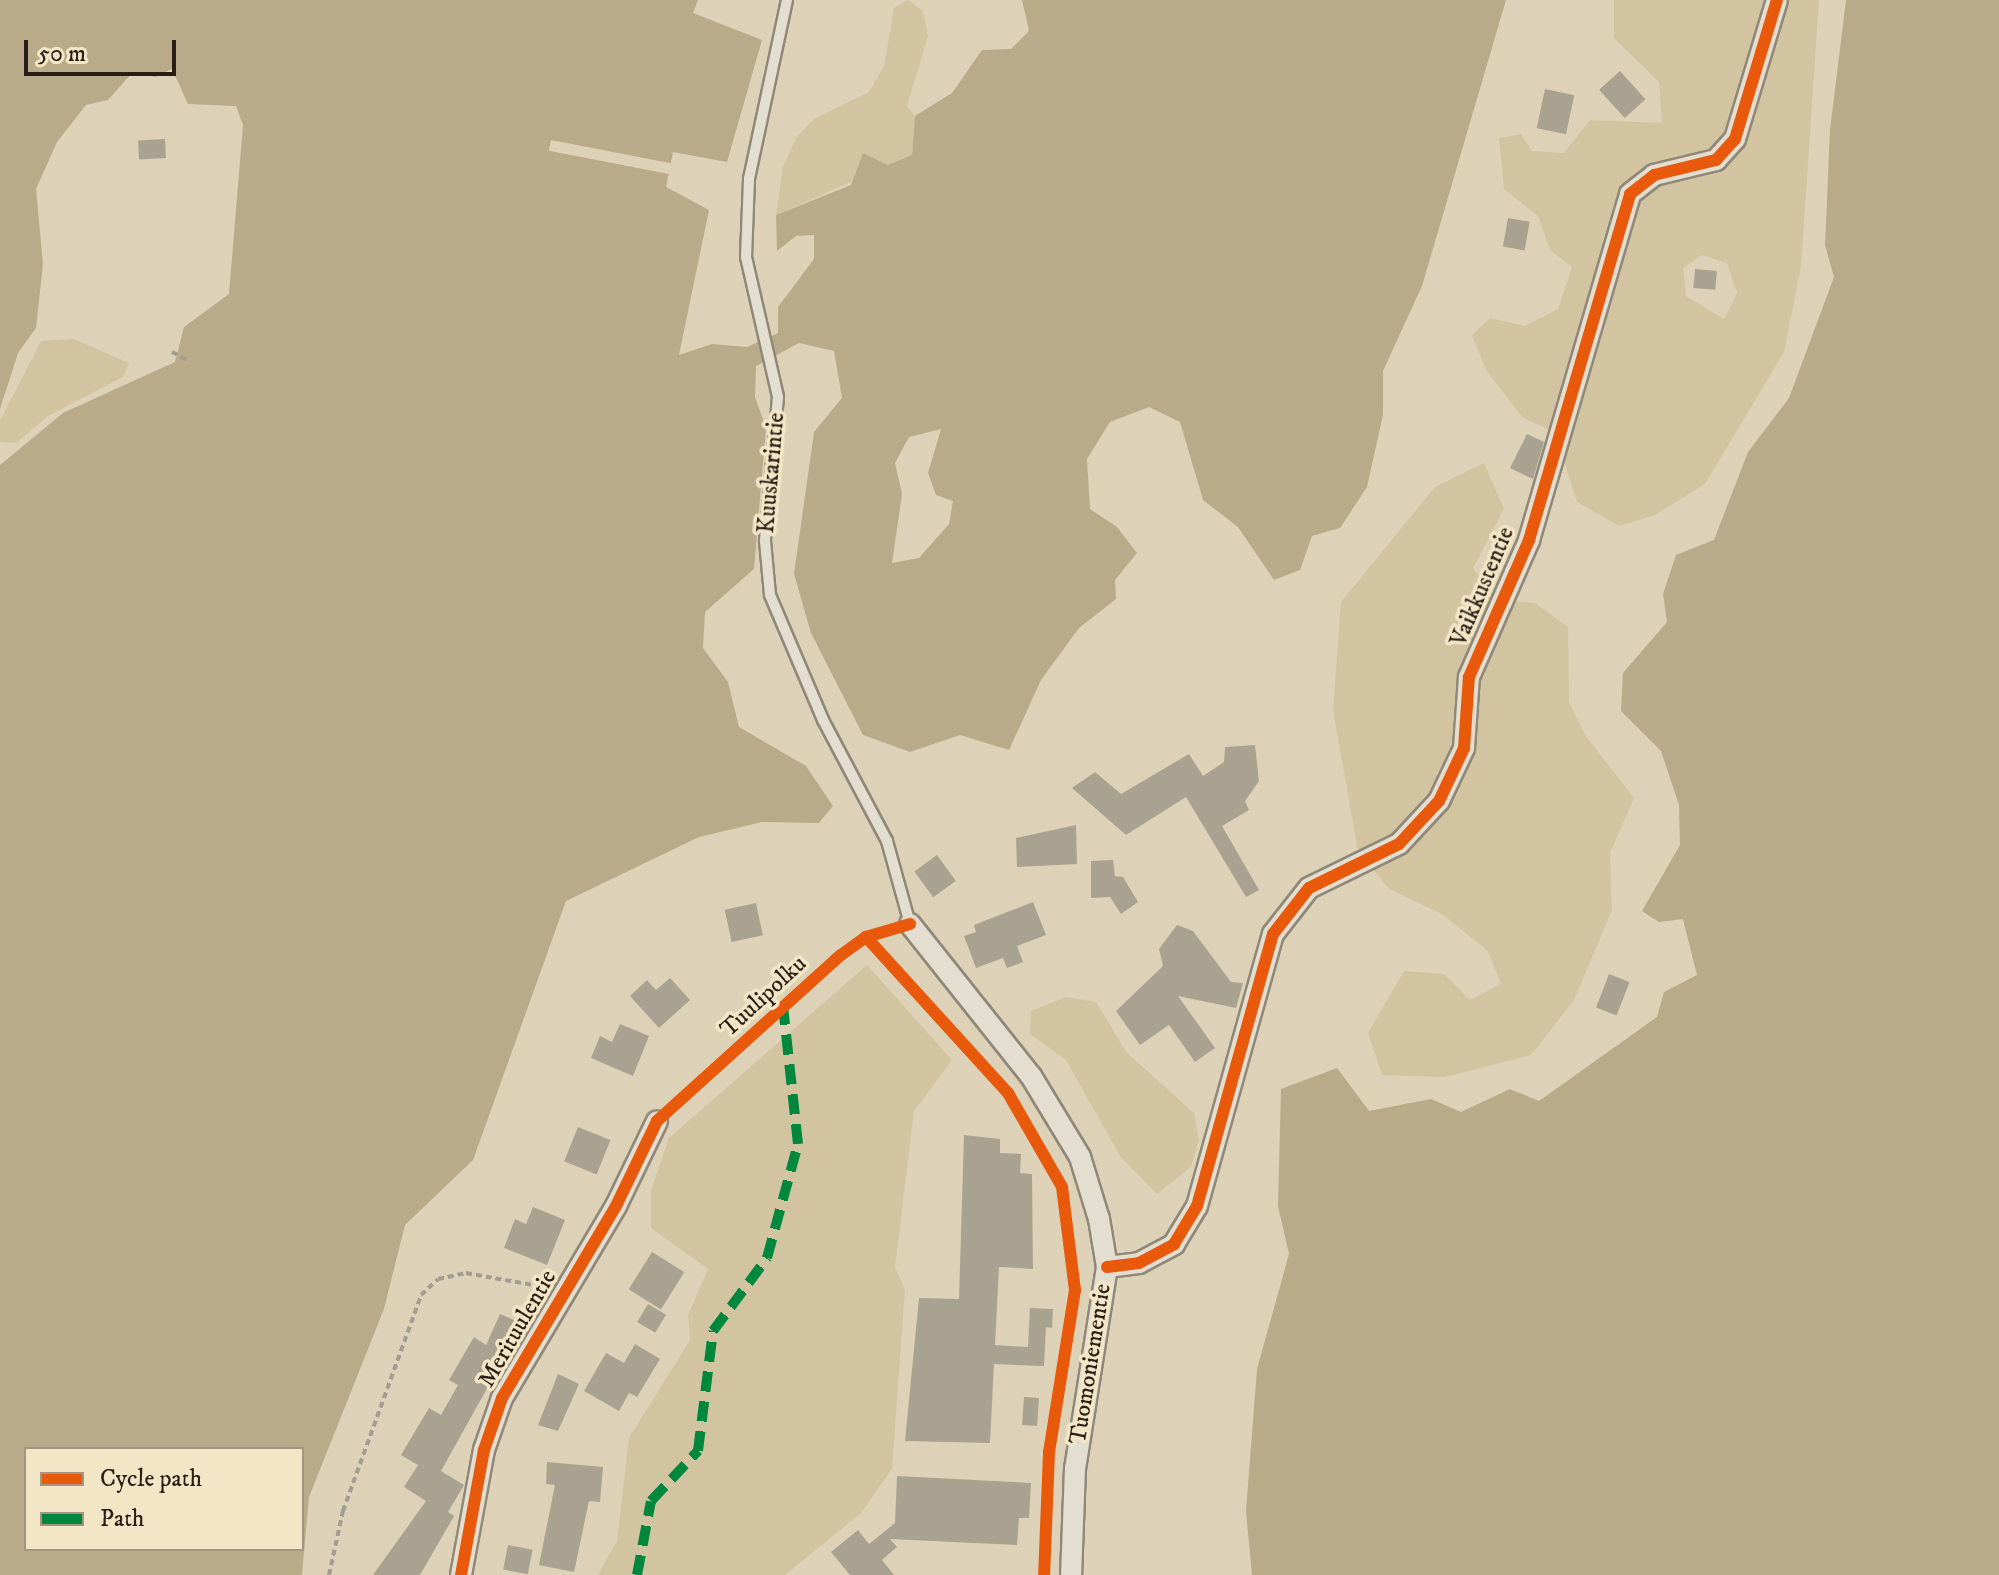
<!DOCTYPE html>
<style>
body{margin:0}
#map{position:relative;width:1999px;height:1575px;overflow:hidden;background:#ddd2b7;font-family:"IM FELL DW Pica",serif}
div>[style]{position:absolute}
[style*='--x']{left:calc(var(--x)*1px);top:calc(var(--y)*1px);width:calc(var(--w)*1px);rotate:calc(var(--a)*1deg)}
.green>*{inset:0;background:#d3c4a1}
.water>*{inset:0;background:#b9aa8a}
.pier>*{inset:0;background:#ddd2b7;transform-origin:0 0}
.building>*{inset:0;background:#aaa290;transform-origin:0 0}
.path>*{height:4px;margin-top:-2px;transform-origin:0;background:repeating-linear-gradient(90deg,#a29c92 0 6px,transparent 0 10px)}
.roads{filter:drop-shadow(2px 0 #8f8878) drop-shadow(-2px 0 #8f8878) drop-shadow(0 2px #8f8878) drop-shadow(0 -2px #8f8878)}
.lane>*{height:10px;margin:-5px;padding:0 5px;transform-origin:5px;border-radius:5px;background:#e3ded0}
.street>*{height:20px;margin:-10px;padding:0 10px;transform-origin:10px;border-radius:10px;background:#e3ded0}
.quiet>*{height:10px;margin-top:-5px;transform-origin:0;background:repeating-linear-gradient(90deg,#00873e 0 20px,transparent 0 30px)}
.cycleway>*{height:12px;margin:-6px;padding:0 6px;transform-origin:6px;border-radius:6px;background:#e8590c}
span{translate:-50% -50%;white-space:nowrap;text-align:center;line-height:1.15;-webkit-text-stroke:7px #f3e6c6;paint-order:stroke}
.street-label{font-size:24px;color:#291e16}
.legend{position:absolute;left:24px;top:1447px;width:280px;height:104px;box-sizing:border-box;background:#f3e6c6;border:2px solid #a29680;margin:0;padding:10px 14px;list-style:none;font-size:24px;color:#291e16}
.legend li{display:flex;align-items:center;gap:16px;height:40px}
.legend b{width:40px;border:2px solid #a29680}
.scale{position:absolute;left:24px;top:40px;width:152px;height:36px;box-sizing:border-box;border:4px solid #291e16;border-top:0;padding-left:10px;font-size:24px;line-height:28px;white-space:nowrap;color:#291e16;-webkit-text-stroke:6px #f3e6c6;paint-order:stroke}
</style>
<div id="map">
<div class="green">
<i style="clip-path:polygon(908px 0,923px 11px,928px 36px,907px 106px,915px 116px,912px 155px,776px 215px,783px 167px,796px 138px,814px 119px,869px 92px,884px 66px,894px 8px)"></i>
<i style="clip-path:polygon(evenodd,1614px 0,1819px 0,1801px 267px,1784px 352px,1705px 484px,1655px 515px,1619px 526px,1577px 502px,1555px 432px,1523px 418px,1486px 370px,1472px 335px,1490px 318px,1525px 326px,1558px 309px,1572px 267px,1550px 250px,1538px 216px,1504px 189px,1499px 138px,1521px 134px,1532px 151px,1564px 153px,1590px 120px,1662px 123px,1659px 82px,1614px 38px,1614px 0,1702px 255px,1727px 263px,1737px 293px,1724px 319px,1686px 296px,1683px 268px,1702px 255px)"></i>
<i style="clip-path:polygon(74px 339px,129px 363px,123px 377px,48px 416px,16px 443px,0 442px,0 421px,41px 341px)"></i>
<i style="clip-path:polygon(1484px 463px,1504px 509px,1473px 568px,1496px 600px,1535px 603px,1568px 627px,1569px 702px,1585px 735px,1634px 798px,1610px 853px,1612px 910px,1574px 1000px,1531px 1055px,1445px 1077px,1382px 1075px,1368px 1033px,1404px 971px,1444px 974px,1470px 1000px,1501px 984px,1488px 951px,1442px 914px,1389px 889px,1358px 851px,1333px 710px,1341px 602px,1435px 487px)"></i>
<i style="clip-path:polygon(867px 965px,952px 1060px,914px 1111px,895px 1267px,905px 1290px,892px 1469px,861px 1513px,785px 1575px,598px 1575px,617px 1541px,629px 1438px,690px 1340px,688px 1315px,708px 1269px,651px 1228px,651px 1190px,669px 1138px)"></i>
<i style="clip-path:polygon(1066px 997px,1096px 1002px,1127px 1053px,1194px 1113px,1199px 1140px,1191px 1167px,1157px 1194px,1120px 1156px,1066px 1060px,1030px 1034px,1031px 1011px)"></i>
</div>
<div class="water">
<i style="clip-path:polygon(evenodd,0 0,698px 0,693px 13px,762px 40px,727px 162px,673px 152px,666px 187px,709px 210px,679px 355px,712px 344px,747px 347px,778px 333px,778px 307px,814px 259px,814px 235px,796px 236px,777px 251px,776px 215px,851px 185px,863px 153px,888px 165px,912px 155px,915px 116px,952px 93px,982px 50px,1011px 49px,1029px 31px,1022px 0,1506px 0,1422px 286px,1383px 371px,1383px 415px,1367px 487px,1340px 528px,1312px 536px,1300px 570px,1274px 580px,1238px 527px,1203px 500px,1180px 422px,1149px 407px,1110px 422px,1087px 459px,1090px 509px,1117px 527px,1137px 553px,1115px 580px,1116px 599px,1079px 628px,1041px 680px,1009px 750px,960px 735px,910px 752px,863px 735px,811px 633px,794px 574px,814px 432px,842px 398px,834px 351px,799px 343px,756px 366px,755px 397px,766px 428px,754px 569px,705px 612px,703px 648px,728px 682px,739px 727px,806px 766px,833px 806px,819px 823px,762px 822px,699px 837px,566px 901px,473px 1160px,405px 1225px,384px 1309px,309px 1497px,302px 1575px,0 1575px,0 465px,63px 413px,175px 362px,184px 327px,229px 294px,243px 125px,236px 106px,188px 104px,172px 69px,155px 77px,133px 72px,108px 100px,86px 105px,57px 142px,36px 189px,43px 264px,36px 328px,18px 353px,0 409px,0 0,941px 429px,928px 473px,936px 495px,953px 501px,949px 524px,919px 558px,892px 563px,902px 494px,895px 463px,909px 437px,941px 429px,0 0,26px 1449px,302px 1449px,302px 1549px,26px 1549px,26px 1449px)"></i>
<i style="clip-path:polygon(1846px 0,1999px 0,1999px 1575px,1252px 1575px,1246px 1511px,1257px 1369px,1289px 1254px,1278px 1206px,1281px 1089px,1337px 1068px,1369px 1111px,1431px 1099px,1461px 1112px,1510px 1089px,1539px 1101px,1657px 1017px,1664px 992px,1697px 975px,1683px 919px,1659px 922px,1642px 911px,1680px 845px,1679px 805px,1661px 751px,1621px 711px,1623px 673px,1667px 622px,1663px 594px,1676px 555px,1714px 540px,1748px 452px,1789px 398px,1834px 277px,1825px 245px,1830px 130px)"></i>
</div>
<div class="pier">
<i style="left:551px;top:140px;width:126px;height:11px;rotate:11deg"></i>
</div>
<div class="building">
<i style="left:1620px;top:71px;width:38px;height:28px;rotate:48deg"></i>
<i style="left:1545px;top:89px;width:30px;height:40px;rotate:12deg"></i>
<i style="left:165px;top:139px;width:19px;height:27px;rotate:87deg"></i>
<i style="left:1508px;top:218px;width:22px;height:29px;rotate:10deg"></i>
<i style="left:1695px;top:269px;width:22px;height:19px;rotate:5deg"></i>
<i style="clip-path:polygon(1527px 434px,1544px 442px,1533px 479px,1510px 468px)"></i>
<i style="clip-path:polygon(1255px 745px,1259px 781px,1245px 801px,1249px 810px,1222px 826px,1259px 890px,1246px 897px,1186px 797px,1126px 835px,1072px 788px,1095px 772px,1121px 794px,1189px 754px,1203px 776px,1224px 762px,1225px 747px)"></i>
<i style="clip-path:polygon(1076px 825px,1077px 864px,1017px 867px,1016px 838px)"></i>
<i style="left:937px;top:855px;width:32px;height:28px;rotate:54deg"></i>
<i style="clip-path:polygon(1113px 860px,1115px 876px,1123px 877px,1138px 902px,1121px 914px,1110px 897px,1091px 898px,1091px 861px)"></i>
<i style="clip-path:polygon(1033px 902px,1046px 935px,1017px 946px,1023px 962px,1007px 968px,1003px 958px,976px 968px,964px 936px,976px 932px,974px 925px)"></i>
<i style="left:756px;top:903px;width:33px;height:32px;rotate:78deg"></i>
<i style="clip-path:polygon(1177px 925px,1193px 931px,1231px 982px,1243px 983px,1236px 1008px,1178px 996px,1215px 1048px,1195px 1062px,1169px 1025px,1140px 1045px,1116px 1011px,1163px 966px,1159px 949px)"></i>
<i style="left:1609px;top:974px;width:22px;height:36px;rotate:21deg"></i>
<i style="clip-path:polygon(670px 978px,690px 1000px,659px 1028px,630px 996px,647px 980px,656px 990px)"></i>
<i style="clip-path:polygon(620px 1024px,649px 1036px,633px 1076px,591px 1058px,600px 1036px,612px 1042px)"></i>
<i style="left:578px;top:1127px;width:35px;height:37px;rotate:22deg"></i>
<i style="clip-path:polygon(964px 1135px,1000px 1139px,1000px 1153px,1021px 1154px,1020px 1173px,1032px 1174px,1033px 1269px,999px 1267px,995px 1345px,1028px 1347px,1030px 1308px,1053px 1309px,1052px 1328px,1046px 1327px,1044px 1366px,994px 1364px,990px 1443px,905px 1441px,919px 1298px,959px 1299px)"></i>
<i style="clip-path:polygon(533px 1207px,565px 1220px,547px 1265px,504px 1248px,515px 1219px,526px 1224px)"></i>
<i style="left:652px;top:1252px;width:38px;height:44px;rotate:32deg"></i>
<i style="left:648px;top:1304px;width:21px;height:21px;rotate:31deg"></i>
<i style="clip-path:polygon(500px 1314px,523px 1324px,441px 1471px,464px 1485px,448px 1512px,454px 1516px,420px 1575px,373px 1575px,426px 1501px,404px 1487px,418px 1465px,401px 1455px,429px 1408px,441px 1415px,458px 1385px,449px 1380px,474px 1337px,486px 1345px)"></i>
<i style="clip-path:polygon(635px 1344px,660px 1359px,637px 1397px,629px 1393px,619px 1411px,584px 1391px,606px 1353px,624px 1363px)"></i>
<i style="clip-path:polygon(558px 1374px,579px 1384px,558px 1431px,538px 1425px)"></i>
<i style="left:1024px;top:1397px;width:15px;height:28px;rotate:4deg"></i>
<i style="clip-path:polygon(547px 1462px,603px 1467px,600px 1502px,589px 1501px,574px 1572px,539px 1565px,555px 1485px,546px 1484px)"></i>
<i style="clip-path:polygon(897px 1476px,1031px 1483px,1029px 1518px,1019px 1518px,1017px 1545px,890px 1539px,897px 1547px,882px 1560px,894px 1575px,850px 1575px,831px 1552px,858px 1530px,869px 1544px,895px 1523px)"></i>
<i style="left:508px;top:1545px;width:25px;height:25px;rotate:11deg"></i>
</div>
<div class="path">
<i style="--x:172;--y:352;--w:18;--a:27"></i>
<i style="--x:329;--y:1575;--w:66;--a:-77.7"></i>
<i style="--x:343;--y:1511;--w:230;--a:-70.1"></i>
<i style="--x:421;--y:1295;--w:23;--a:-43"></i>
<i style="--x:438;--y:1279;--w:29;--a:-12"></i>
<i style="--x:466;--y:1273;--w:79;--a:10.2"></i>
</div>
<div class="roads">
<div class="lane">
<i style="--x:787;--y:0;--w:183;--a:102"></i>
<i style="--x:749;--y:179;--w:78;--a:92.2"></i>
<i style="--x:746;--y:257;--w:144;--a:77.1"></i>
<i style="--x:778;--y:397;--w:145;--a:95.2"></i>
<i style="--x:765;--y:541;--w:54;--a:84.7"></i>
<i style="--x:770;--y:595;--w:136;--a:67"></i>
<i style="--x:823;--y:720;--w:137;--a:62.1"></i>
<i style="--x:887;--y:841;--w:86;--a:74.5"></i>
</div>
<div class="street">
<i style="--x:910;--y:924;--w:194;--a:51.5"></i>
<i style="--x:1031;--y:1076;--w:95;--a:58.8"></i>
<i style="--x:1080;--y:1157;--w:65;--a:73"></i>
<i style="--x:1099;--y:1219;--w:49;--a:80.5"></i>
<i style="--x:1107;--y:1267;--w:204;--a:99"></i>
<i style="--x:1075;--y:1468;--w:107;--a:92.1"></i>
<i style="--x:1107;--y:1267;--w:32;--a:-7"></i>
<i style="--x:1139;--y:1263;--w:40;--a:-28"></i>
<i style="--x:1174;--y:1244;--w:44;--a:-58.8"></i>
<i style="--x:1197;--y:1206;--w:282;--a:-74.4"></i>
<i style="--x:1273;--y:934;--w:58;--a:-52"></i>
<i style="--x:1309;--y:888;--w:100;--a:-26.1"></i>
<i style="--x:1399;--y:844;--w:59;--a:-47.1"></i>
<i style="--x:1439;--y:801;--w:59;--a:-64.7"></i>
<i style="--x:1464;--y:748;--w:71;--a:-86"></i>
<i style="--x:1469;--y:677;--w:150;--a:-66.3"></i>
<i style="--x:1529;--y:540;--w:360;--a:-73.7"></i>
<i style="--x:1630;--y:194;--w:31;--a:-38"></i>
<i style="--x:1654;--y:175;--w:64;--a:-13.6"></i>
<i style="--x:1716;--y:160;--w:28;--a:-48"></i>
<i style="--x:1735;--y:139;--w:145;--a:-73.2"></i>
<i style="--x:461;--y:1575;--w:127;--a:-79.6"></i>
<i style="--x:484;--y:1450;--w:55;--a:-70.9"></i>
<i style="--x:502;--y:1398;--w:223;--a:-59.3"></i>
<i style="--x:616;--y:1206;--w:94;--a:-64.2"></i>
</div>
</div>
<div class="quiet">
<i style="--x:637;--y:1575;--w:75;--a:-79.3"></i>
<i style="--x:651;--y:1501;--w:69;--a:-46.8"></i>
<i style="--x:698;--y:1451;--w:121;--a:-82.9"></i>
<i style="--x:713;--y:1331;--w:91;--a:-53.5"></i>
<i style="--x:767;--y:1258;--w:118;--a:-74.8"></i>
<i style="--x:798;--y:1144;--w:139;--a:-96.2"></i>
</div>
<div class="cycleway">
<i style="--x:866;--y:937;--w:211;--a:47.7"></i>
<i style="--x:1008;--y:1093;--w:108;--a:60.1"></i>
<i style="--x:1062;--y:1187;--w:104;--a:82.8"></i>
<i style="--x:1075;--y:1290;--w:165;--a:99.1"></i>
<i style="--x:1049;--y:1453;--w:122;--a:92.3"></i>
<i style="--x:1107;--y:1267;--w:32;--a:-7"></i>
<i style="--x:1139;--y:1263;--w:40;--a:-28"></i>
<i style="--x:1174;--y:1244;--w:44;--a:-58.8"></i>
<i style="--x:1197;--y:1206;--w:282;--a:-74.4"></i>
<i style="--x:1273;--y:934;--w:58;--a:-52"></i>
<i style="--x:1309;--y:888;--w:100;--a:-26.1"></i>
<i style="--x:1399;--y:844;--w:59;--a:-47.1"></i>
<i style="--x:1439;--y:801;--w:59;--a:-64.7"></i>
<i style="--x:1464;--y:748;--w:71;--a:-86"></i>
<i style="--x:1469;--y:677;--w:150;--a:-66.3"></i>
<i style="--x:1529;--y:540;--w:360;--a:-73.7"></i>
<i style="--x:1630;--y:194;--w:31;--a:-38"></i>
<i style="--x:1654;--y:175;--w:64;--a:-13.6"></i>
<i style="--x:1716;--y:160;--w:28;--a:-48"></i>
<i style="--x:1735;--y:139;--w:145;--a:-73.2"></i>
<i style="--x:461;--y:1575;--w:127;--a:-79.6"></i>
<i style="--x:484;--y:1450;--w:55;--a:-70.9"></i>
<i style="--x:502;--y:1398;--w:223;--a:-59.3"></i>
<i style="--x:616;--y:1206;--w:94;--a:-64.2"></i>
<i style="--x:657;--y:1121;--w:248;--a:-42.1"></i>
<i style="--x:841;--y:955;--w:31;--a:-36"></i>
<i style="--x:866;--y:937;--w:46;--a:-16.5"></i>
</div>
<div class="street-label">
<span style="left:772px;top:473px;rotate:-85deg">Kuuskarintie</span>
<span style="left:1483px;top:587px;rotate:-67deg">Vaikkustentie</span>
<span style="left:764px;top:997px;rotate:-43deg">Tuulipolku</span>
<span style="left:518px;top:1329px;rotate:-60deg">Merituulentie</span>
<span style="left:1091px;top:1364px;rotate:-81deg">Tuomoniementie</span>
</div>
<ul class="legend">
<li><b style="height:10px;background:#e8590c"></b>Cycle path</li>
<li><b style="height:10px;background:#00873e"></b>Path</li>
</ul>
<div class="scale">50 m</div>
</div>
